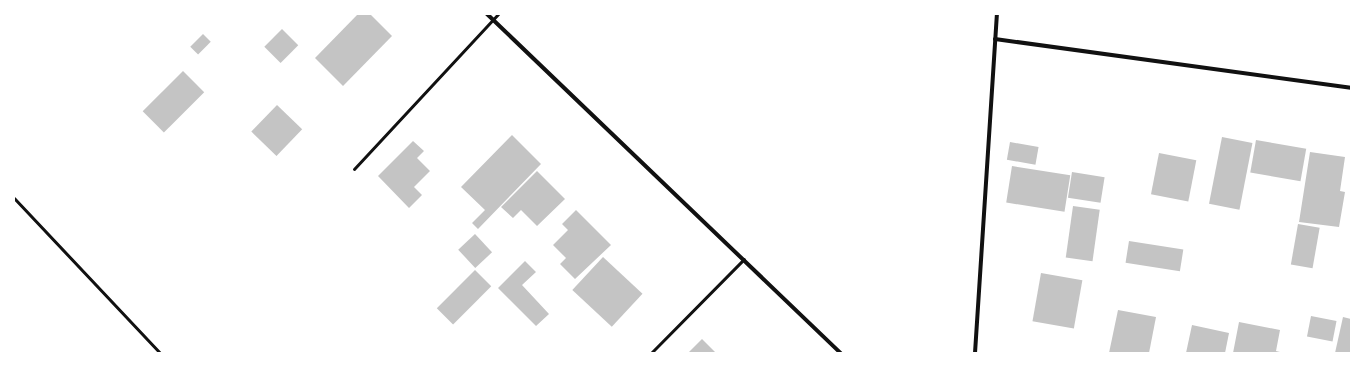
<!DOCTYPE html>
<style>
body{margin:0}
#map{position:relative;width:1365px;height:367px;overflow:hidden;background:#fff;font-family:"PT Sans",sans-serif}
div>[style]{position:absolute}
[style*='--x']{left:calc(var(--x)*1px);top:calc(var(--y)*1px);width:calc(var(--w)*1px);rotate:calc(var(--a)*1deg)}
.building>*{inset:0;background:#c4c4c4;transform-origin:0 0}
.service>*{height:3px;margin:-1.5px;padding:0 1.5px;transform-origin:1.5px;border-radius:1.5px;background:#111}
.minor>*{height:4px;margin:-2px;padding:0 2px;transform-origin:2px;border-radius:2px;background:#111}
span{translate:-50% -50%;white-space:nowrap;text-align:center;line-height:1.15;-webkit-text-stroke:3.5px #fff;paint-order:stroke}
.frame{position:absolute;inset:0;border:15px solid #fff;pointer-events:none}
</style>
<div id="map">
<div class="building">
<i style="clip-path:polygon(358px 14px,370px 14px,392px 36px,343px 86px,315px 58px)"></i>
<i style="left:282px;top:29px;width:23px;height:25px;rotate:45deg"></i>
<i style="left:203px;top:34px;width:11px;height:18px;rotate:45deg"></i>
<i style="left:183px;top:71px;width:30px;height:57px;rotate:45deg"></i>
<i style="left:277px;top:105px;width:35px;height:37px;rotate:44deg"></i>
<i style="clip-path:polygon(512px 135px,541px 164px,478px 229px,472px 223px,485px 210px,461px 187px)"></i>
<i style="left:1222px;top:137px;width:31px;height:68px;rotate:11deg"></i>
<i style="left:1256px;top:140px;width:51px;height:33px;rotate:10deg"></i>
<i style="clip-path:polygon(413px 141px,424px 151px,417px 158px,430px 171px,414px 187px,422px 195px,409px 208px,378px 176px)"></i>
<i style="left:1010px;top:142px;width:29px;height:18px;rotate:10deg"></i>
<i style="clip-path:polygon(1310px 152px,1345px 157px,1340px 191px,1345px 192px,1339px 227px,1299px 222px)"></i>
<i style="left:1159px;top:153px;width:38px;height:42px;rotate:11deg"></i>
<i style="left:1012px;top:166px;width:59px;height:37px;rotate:9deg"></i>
<i style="clip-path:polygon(537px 171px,565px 199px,537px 226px,521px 210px,513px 218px,501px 207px)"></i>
<i style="left:1072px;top:172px;width:33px;height:26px;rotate:9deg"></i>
<i style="left:1073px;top:206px;width:27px;height:52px;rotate:8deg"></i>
<i style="clip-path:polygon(576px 210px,611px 245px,575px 279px,560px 264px,566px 258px,553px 245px,568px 230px,562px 224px)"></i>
<i style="left:1298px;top:224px;width:22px;height:41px;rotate:10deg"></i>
<i style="left:475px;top:234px;width:25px;height:23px;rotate:47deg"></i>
<i style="left:1129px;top:241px;width:55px;height:22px;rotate:9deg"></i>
<i style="left:603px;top:257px;width:54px;height:45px;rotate:43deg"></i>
<i style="clip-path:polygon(525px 261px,536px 272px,522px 285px,549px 314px,536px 326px,498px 288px)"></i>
<i style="left:475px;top:270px;width:23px;height:54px;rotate:45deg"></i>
<i style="left:1041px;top:273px;width:42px;height:49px;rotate:10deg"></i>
<i style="clip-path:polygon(1118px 310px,1156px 317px,1149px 353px,1109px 353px)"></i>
<i style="left:1311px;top:316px;width:26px;height:21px;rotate:11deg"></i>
<i style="clip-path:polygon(1343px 317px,1351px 319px,1351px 353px,1335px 353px)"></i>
<i style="clip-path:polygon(1239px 322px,1280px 330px,1276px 351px,1284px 353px,1233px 353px)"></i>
<i style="clip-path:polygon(1192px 325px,1229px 333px,1225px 353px,1186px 353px)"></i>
<i style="clip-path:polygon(702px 339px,716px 353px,688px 353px)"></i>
</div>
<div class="service">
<i style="--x:354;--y:169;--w:212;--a:-47.1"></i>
<i style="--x:14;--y:198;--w:213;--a:46.7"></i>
<i style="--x:651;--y:353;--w:132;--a:-45.3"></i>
</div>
<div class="minor">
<i style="--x:487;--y:14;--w:490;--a:43.8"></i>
<i style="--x:995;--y:39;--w:359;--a:7.8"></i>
<i style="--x:975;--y:353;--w:340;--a:-86.3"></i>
</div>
<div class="frame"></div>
</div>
